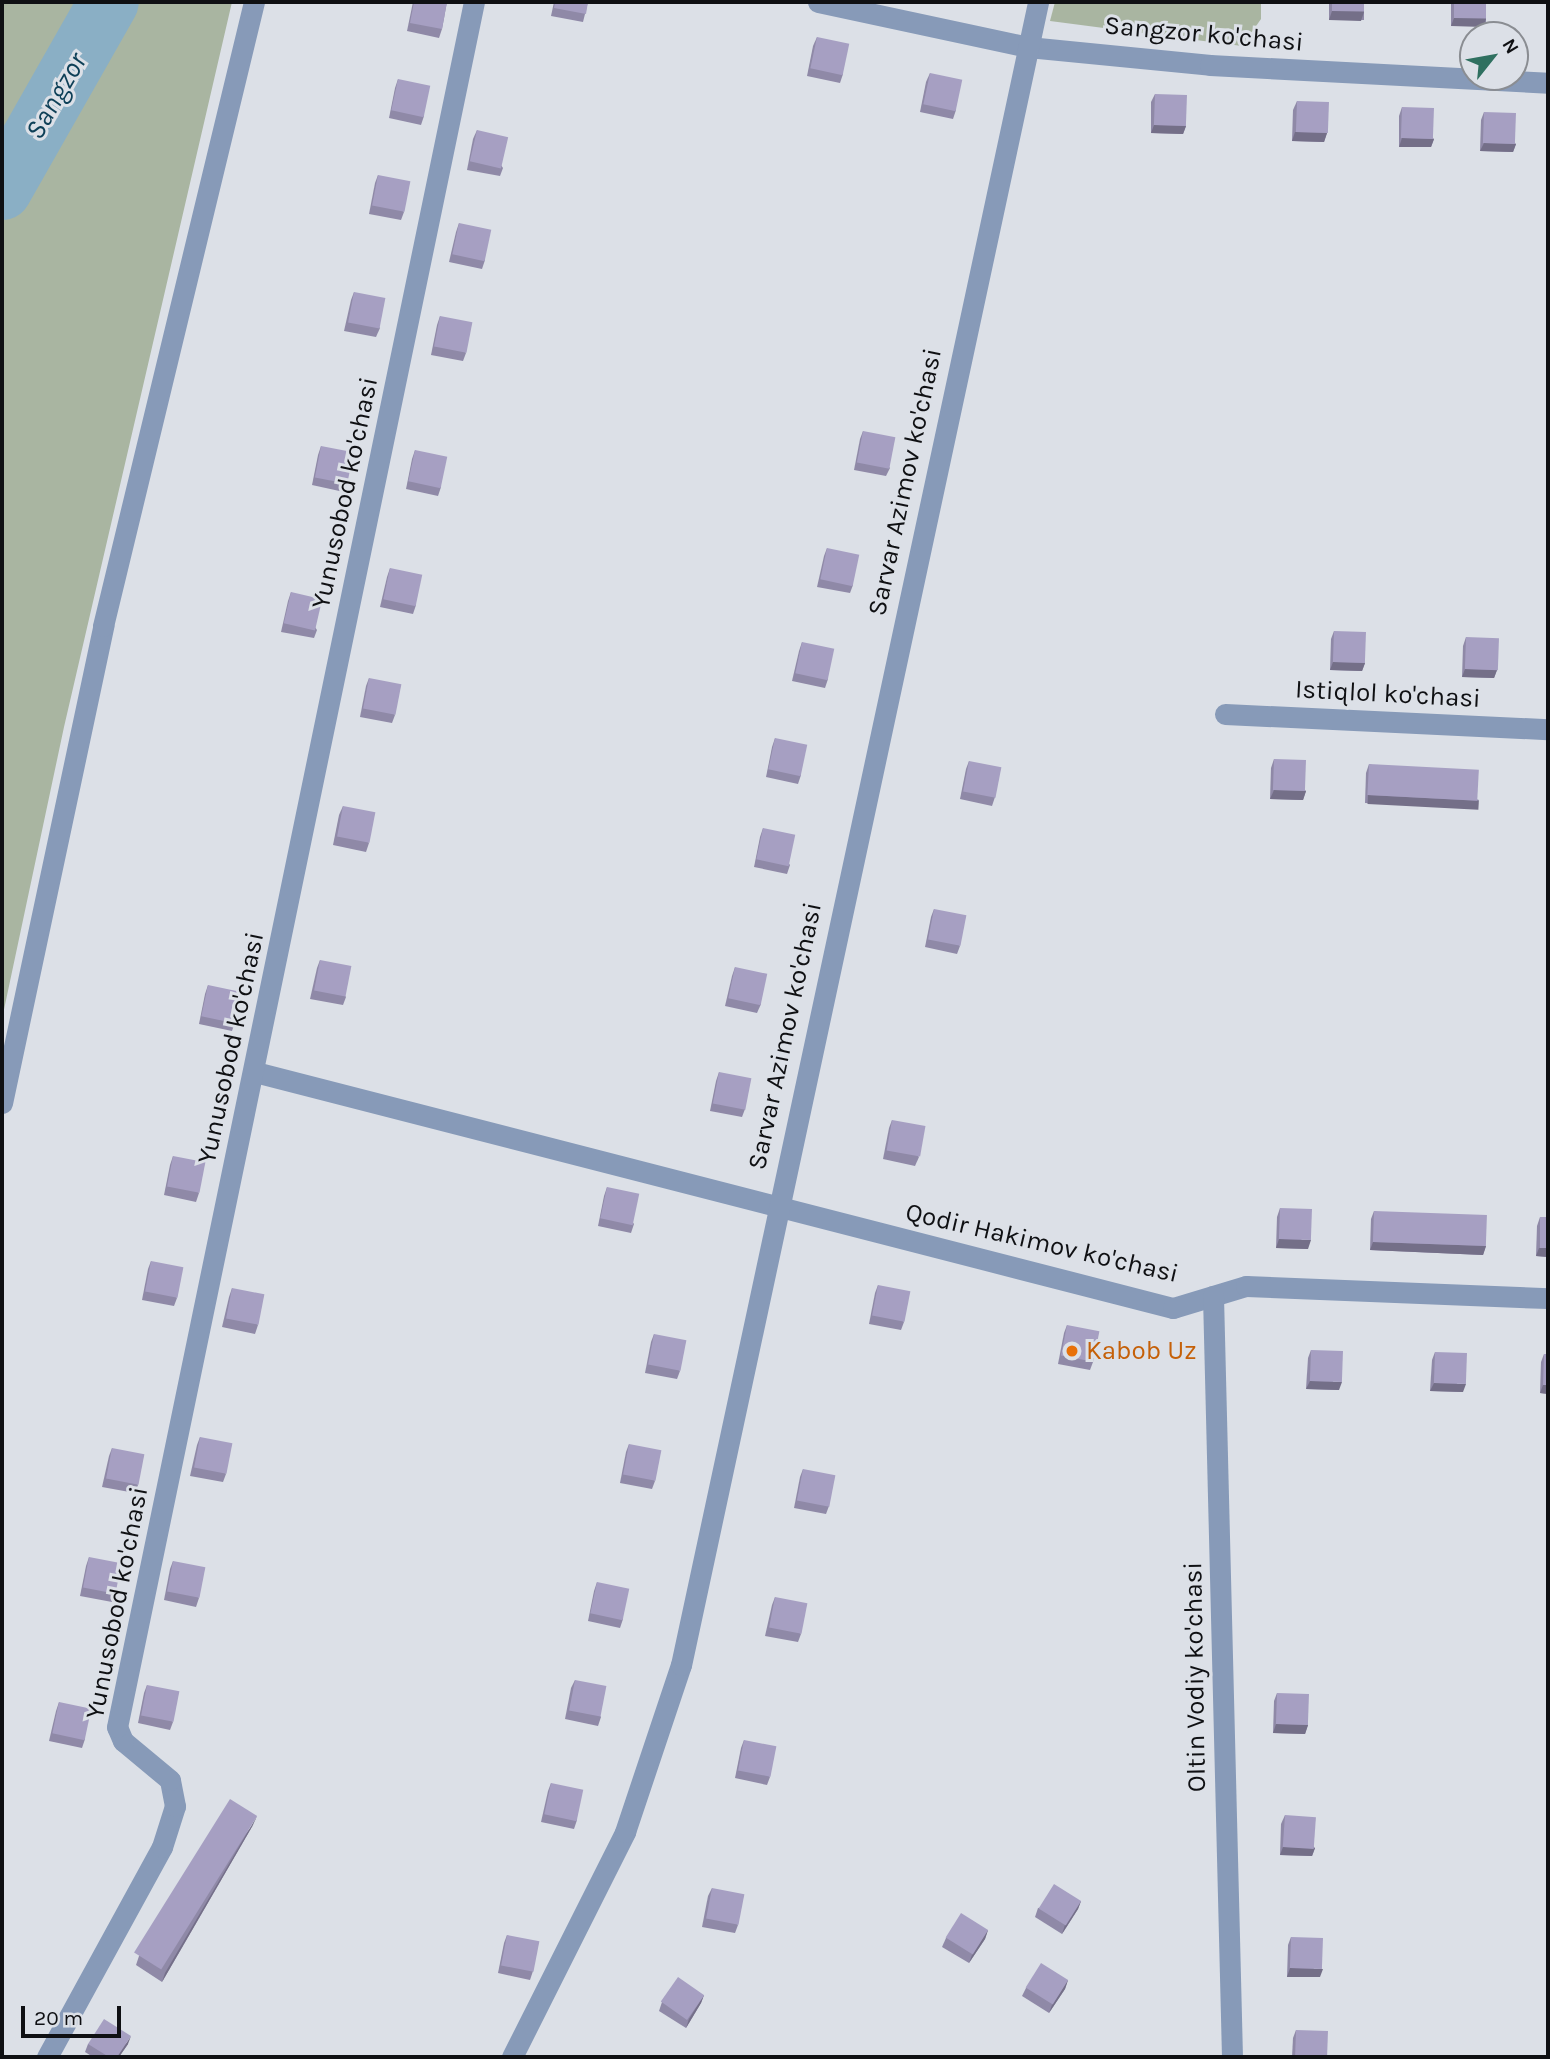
<!DOCTYPE html>
<style>
body{margin:0}
#map{position:relative;width:1550px;height:2059px;overflow:hidden;background:#dce0e7;font-family:Karla,sans-serif}
div>[style]{position:absolute}
[style*='--x']{left:calc(var(--x)*1px);top:calc(var(--y)*1px);width:calc(var(--w)*1px);rotate:calc(var(--a)*1deg)}
.green>*{inset:0;background:#a9b5a1}
.river>*{height:60px;margin:-30px;padding:0 30px;transform-origin:30px;border-radius:30px;background:#8aafc5}
.street>*{height:21px;margin:-10.5px;padding:0 10.5px;transform-origin:10.5px;border-radius:10.5px;background:#879ab8}
.wall>*{inset:0;background:#8f89a7;transform-origin:0 0}
.shaded-wall>*{inset:0;background:#746f88;transform-origin:0 0}
.building>*{inset:0;background:#a69fc2;transform-origin:0 0}
.dots>*{width:19px;height:19px;translate:-50% -50%;box-sizing:border-box;border:4px solid #dce0e7;border-radius:50%}
span{translate:-50% -50%;white-space:nowrap;text-align:center;line-height:1.15;-webkit-text-stroke:6px #dce0e7;paint-order:stroke}
.street-label{font-size:26px;color:#0f1013}
.food-label{font-size:26px;color:#c56008}
.left{translate:0 -50%;text-align:left}
.water-label{font-size:28px;color:#0d3f57;font-style:italic}
.frame{position:absolute;inset:0;border:4px solid #0f1013;pointer-events:none}
.north{position:absolute;left:1459px;top:21px;width:70px;height:70px;box-sizing:border-box;background:#dce0e7;border:2px solid #8a8d92;border-radius:50%;rotate:59deg;font-size:19px;font-weight:700;line-height:28px;text-align:center;color:#0f1013}
.north::after{content:'';display:block;margin:auto;width:24px;height:32px;background:#2f7060;clip-path:polygon(50% 0,100% 100%,50% 72%,0 100%)}
.scale{position:absolute;left:21px;top:2006px;width:100px;height:32px;box-sizing:border-box;border:4px solid #0f1013;border-top:0;padding-left:9px;font-size:21px;line-height:24px;white-space:nowrap;color:#0f1013;-webkit-text-stroke:5px #dce0e7;paint-order:stroke}
</style>
<div id="map">
<div class="green">
<i style="clip-path:polygon(2px 2px,232px 2px,64px 727px,2px 1019px)"></i>
<i style="clip-path:polygon(1055px 2px,1261px 2px,1261px 19px,1242px 46px,1050px 21px)"></i>
</div>
<div class="river">
<i style="--x:2;--y:190;--w:216;--a:-60.4"></i>
</div>
<div class="street">
<i style="--x:818;--y:2;--w:215;--a:12.1"></i>
<i style="--x:1028;--y:47;--w:183;--a:5.6"></i>
<i style="--x:1210;--y:65;--w:338;--a:3"></i>
<i style="--x:1225;--y:714;--w:323;--a:2.7"></i>
<i style="--x:255;--y:1072;--w:948;--a:14.42"></i>
<i style="--x:1173;--y:1308;--w:76;--a:-16.8"></i>
<i style="--x:1246;--y:1286;--w:302;--a:2.3"></i>
<i style="--x:2;--y:1103;--w:488;--a:-78"></i>
<i style="--x:103;--y:626;--w:642;--a:-76.4"></i>
<i style="--x:1213;--y:1296;--w:761;--a:88.57"></i>
<i style="--x:47;--y:2057;--w:239;--a:-61.3"></i>
<i style="--x:162;--y:1847;--w:43;--a:-72.4"></i>
<i style="--x:175;--y:1806;--w:26;--a:-101"></i>
<i style="--x:170;--y:1780;--w:61;--a:-140.3"></i>
<i style="--x:123;--y:1741;--w:15;--a:-113"></i>
<i style="--x:117;--y:1727;--w:1762;--a:-78.31"></i>
<i style="--x:512;--y:2057;--w:252;--a:-63.3"></i>
<i style="--x:625;--y:1832;--w:176;--a:-71.5"></i>
<i style="--x:681;--y:1665;--w:1701;--a:-77.88"></i>
</div>
<div class="wall">
<i style="clip-path:polygon(413px 2px,447px 2px,442px 29px,439px 38px,407px 31px)"></i>
<i style="clip-path:polygon(554px 2px,588px 2px,583px 22px,551px 16px)"></i>
<i style="left:1329px;top:2px;width:35px;height:18px"></i>
<i style="left:1451px;top:2px;width:35px;height:24px"></i>
<i style="clip-path:polygon(817px 37px,843px 74px,840px 83px,807px 76px,813px 46px)"></i>
<i style="clip-path:polygon(930px 73px,956px 110px,953px 119px,920px 112px,926px 82px)"></i>
<i style="clip-path:polygon(398px 79px,424px 116px,421px 125px,389px 118px,395px 88px)"></i>
<i style="clip-path:polygon(1155px 94px,1186px 126px,1183px 134px,1151px 133px,1151px 102px)"></i>
<i style="clip-path:polygon(1297px 101px,1327px 133px,1324px 142px,1292px 141px,1293px 110px)"></i>
<i style="clip-path:polygon(1402px 107px,1434px 139px,1431px 147px,1399px 147px,1399px 116px)"></i>
<i style="clip-path:polygon(1484px 112px,1516px 144px,1513px 152px,1480px 151px,1481px 120px)"></i>
<i style="clip-path:polygon(477px 130px,503px 168px,500px 176px,467px 170px,473px 139px)"></i>
<i style="clip-path:polygon(378px 175px,404px 212px,401px 220px,369px 214px,375px 183px)"></i>
<i style="clip-path:polygon(459px 223px,485px 260px,482px 269px,449px 262px,456px 232px)"></i>
<i style="clip-path:polygon(354px 292px,380px 328px,376px 337px,344px 331px,351px 300px)"></i>
<i style="clip-path:polygon(440px 316px,466px 353px,463px 361px,431px 355px,437px 325px)"></i>
<i style="clip-path:polygon(863px 431px,890px 468px,886px 476px,854px 470px,860px 439px)"></i>
<i style="clip-path:polygon(321px 446px,347px 483px,344px 492px,312px 485px,318px 455px)"></i>
<i style="clip-path:polygon(415px 450px,441px 487px,438px 496px,406px 489px,412px 459px)"></i>
<i style="clip-path:polygon(827px 548px,853px 585px,850px 593px,817px 587px,824px 556px)"></i>
<i style="clip-path:polygon(390px 568px,416px 605px,413px 614px,380px 607px,387px 577px)"></i>
<i style="clip-path:polygon(291px 592px,317px 630px,314px 638px,281px 632px,288px 601px)"></i>
<i style="clip-path:polygon(1334px 631px,1365px 663px,1362px 671px,1330px 670px,1331px 639px)"></i>
<i style="clip-path:polygon(1466px 637px,1497px 670px,1494px 678px,1462px 677px,1463px 646px)"></i>
<i style="clip-path:polygon(802px 642px,828px 679px,825px 688px,792px 681px,799px 651px)"></i>
<i style="clip-path:polygon(369px 678px,395px 715px,392px 723px,360px 717px,366px 686px)"></i>
<i style="clip-path:polygon(775px 738px,801px 775px,798px 784px,766px 777px,772px 747px)"></i>
<i style="clip-path:polygon(1274px 759px,1306px 791px,1303px 800px,1270px 799px,1271px 768px)"></i>
<i style="clip-path:polygon(969px 761px,995px 797px,992px 806px,960px 799px,966px 769px)"></i>
<i style="clip-path:polygon(1369px 764px,1479px 800px,1475px 808px,1365px 803px,1366px 773px)"></i>
<i style="clip-path:polygon(343px 806px,369px 843px,366px 852px,333px 845px,339px 815px)"></i>
<i style="clip-path:polygon(763px 828px,790px 865px,787px 874px,754px 867px,760px 837px)"></i>
<i style="clip-path:polygon(934px 909px,960px 946px,957px 954px,925px 947px,931px 917px)"></i>
<i style="clip-path:polygon(320px 960px,346px 997px,343px 1005px,310px 999px,317px 968px)"></i>
<i style="clip-path:polygon(735px 967px,761px 1004px,757px 1013px,725px 1006px,732px 976px)"></i>
<i style="clip-path:polygon(208px 985px,235px 1022px,232px 1031px,199px 1024px,205px 994px)"></i>
<i style="clip-path:polygon(719px 1072px,745px 1109px,742px 1117px,710px 1111px,716px 1081px)"></i>
<i style="clip-path:polygon(892px 1120px,919px 1157px,915px 1166px,883px 1159px,889px 1128px)"></i>
<i style="clip-path:polygon(173px 1156px,199px 1193px,196px 1202px,164px 1195px,170px 1165px)"></i>
<i style="clip-path:polygon(607px 1187px,634px 1224px,631px 1233px,598px 1226px,604px 1196px)"></i>
<i style="clip-path:polygon(1280px 1208px,1308px 1249px,1276px 1248px,1277px 1217px)"></i>
<i style="clip-path:polygon(1374px 1211px,1486px 1246px,1483px 1255px,1370px 1250px,1371px 1219px)"></i>
<i style="clip-path:polygon(1540px 1217px,1548px 1257px,1536px 1256px,1537px 1226px)"></i>
<i style="clip-path:polygon(151px 1261px,177px 1298px,174px 1306px,142px 1300px,148px 1269px)"></i>
<i style="clip-path:polygon(878px 1285px,904px 1322px,901px 1330px,869px 1324px,875px 1293px)"></i>
<i style="clip-path:polygon(232px 1288px,258px 1325px,255px 1334px,222px 1327px,229px 1297px)"></i>
<i style="clip-path:polygon(1067px 1325px,1093px 1362px,1090px 1370px,1058px 1364px,1064px 1333px)"></i>
<i style="clip-path:polygon(654px 1334px,680px 1371px,677px 1379px,645px 1373px,651px 1342px)"></i>
<i style="clip-path:polygon(1311px 1350px,1339px 1390px,1306px 1389px,1308px 1358px)"></i>
<i style="clip-path:polygon(1435px 1352px,1463px 1392px,1430px 1391px,1432px 1360px)"></i>
<i style="clip-path:polygon(1544px 1354px,1548px 1354px,1548px 1394px,1540px 1393px,1541px 1362px)"></i>
<i style="clip-path:polygon(200px 1437px,226px 1474px,223px 1482px,190px 1476px,197px 1445px)"></i>
<i style="clip-path:polygon(629px 1444px,655px 1481px,652px 1489px,620px 1483px,626px 1452px)"></i>
<i style="clip-path:polygon(112px 1448px,138px 1485px,135px 1493px,102px 1487px,109px 1456px)"></i>
<i style="clip-path:polygon(803px 1469px,829px 1506px,826px 1514px,794px 1508px,800px 1477px)"></i>
<i style="clip-path:polygon(89px 1557px,115px 1594px,112px 1602px,80px 1596px,86px 1566px)"></i>
<i style="clip-path:polygon(173px 1561px,199px 1598px,196px 1607px,164px 1600px,170px 1569px)"></i>
<i style="clip-path:polygon(597px 1582px,623px 1619px,620px 1628px,588px 1621px,594px 1591px)"></i>
<i style="clip-path:polygon(775px 1597px,801px 1634px,798px 1642px,765px 1636px,772px 1605px)"></i>
<i style="clip-path:polygon(575px 1680px,601px 1717px,598px 1726px,565px 1719px,571px 1688px)"></i>
<i style="clip-path:polygon(147px 1685px,173px 1722px,170px 1730px,138px 1723px,144px 1693px)"></i>
<i style="clip-path:polygon(1277px 1693px,1308px 1725px,1305px 1734px,1273px 1733px,1274px 1701px)"></i>
<i style="clip-path:polygon(59px 1702px,85px 1739px,82px 1748px,49px 1741px,56px 1711px)"></i>
<i style="clip-path:polygon(744px 1740px,770px 1777px,767px 1785px,735px 1778px,741px 1748px)"></i>
<i style="clip-path:polygon(551px 1783px,577px 1820px,574px 1829px,541px 1822px,548px 1791px)"></i>
<i style="clip-path:polygon(1285px 1815px,1315px 1848px,1312px 1856px,1280px 1855px,1281px 1824px)"></i>
<i style="clip-path:polygon(253px 1825px,162px 1982px,136px 1965px,139px 1956px)"></i>
<i style="clip-path:polygon(712px 1888px,738px 1925px,735px 1933px,702px 1927px,708px 1896px)"></i>
<i style="clip-path:polygon(1081px 1901px,1078px 1909px,1062px 1934px,1035px 1917px,1038px 1908px)"></i>
<i style="clip-path:polygon(988px 1930px,985px 1939px,969px 1963px,942px 1947px,946px 1938px)"></i>
<i style="clip-path:polygon(507px 1935px,533px 1971px,530px 1980px,498px 1973px,504px 1943px)"></i>
<i style="clip-path:polygon(1291px 1937px,1320px 1977px,1287px 1977px,1288px 1945px)"></i>
<i style="clip-path:polygon(1068px 1980px,1065px 1989px,1049px 2013px,1022px 1996px,1026px 1988px)"></i>
<i style="clip-path:polygon(704px 1995px,701px 2003px,686px 2028px,659px 2011px,662px 2002px)"></i>
<i style="clip-path:polygon(1296px 2030px,1327px 2057px,1292px 2057px,1293px 2038px)"></i>
<i style="clip-path:polygon(88px 2044px,128px 2044px,119px 2057px,93px 2057px,85px 2052px)"></i>
</div>
<div class="shaded-wall">
<i style="clip-path:polygon(1332px 11px,1364px 12px,1361px 21px,1329px 20px)"></i>
<i style="clip-path:polygon(1454px 18px,1486px 19px,1483px 27px,1451px 26px)"></i>
<i style="clip-path:polygon(1154px 125px,1186px 126px,1183px 134px,1151px 133px)"></i>
<i style="clip-path:polygon(1295px 132px,1327px 133px,1324px 142px,1292px 141px)"></i>
<i style="clip-path:polygon(1402px 138px,1434px 139px,1431px 147px,1399px 147px)"></i>
<i style="clip-path:polygon(1484px 143px,1516px 144px,1513px 152px,1480px 151px)"></i>
<i style="clip-path:polygon(1333px 662px,1365px 663px,1362px 671px,1330px 670px)"></i>
<i style="clip-path:polygon(1465px 669px,1497px 670px,1494px 678px,1462px 677px)"></i>
<i style="clip-path:polygon(1274px 790px,1306px 791px,1303px 800px,1270px 799px)"></i>
<i style="left:1368px;top:795px;width:111px;height:9px;rotate:3deg"></i>
<i style="clip-path:polygon(1279px 1239px,1311px 1240px,1308px 1249px,1276px 1248px)"></i>
<i style="clip-path:polygon(1373px 1242px,1486px 1246px,1483px 1255px,1370px 1250px)"></i>
<i style="clip-path:polygon(1539px 1248px,1548px 1248px,1548px 1257px,1536px 1256px)"></i>
<i style="clip-path:polygon(1310px 1381px,1342px 1382px,1339px 1390px,1306px 1389px)"></i>
<i style="clip-path:polygon(1434px 1383px,1466px 1384px,1463px 1392px,1430px 1391px)"></i>
<i style="clip-path:polygon(1543px 1385px,1548px 1385px,1548px 1394px,1540px 1393px)"></i>
<i style="clip-path:polygon(1276px 1724px,1308px 1725px,1305px 1734px,1273px 1733px)"></i>
<i style="clip-path:polygon(257px 1816px,253px 1825px,162px 1982px,165px 1973px)"></i>
<i style="clip-path:polygon(1283px 1847px,1315px 1848px,1312px 1856px,1280px 1855px)"></i>
<i style="clip-path:polygon(1081px 1901px,1078px 1909px,1062px 1934px,1065px 1925px)"></i>
<i style="clip-path:polygon(988px 1930px,985px 1939px,969px 1963px,972px 1955px)"></i>
<i style="clip-path:polygon(1290px 1968px,1323px 1969px,1320px 1977px,1287px 1977px)"></i>
<i style="clip-path:polygon(1068px 1980px,1065px 1989px,1049px 2013px,1052px 2005px)"></i>
<i style="clip-path:polygon(704px 1995px,701px 2003px,686px 2028px,689px 2019px)"></i>
<i style="clip-path:polygon(131px 2036px,128px 2044px,119px 2057px,117px 2057px)"></i>
</div>
<div class="building">
<i style="clip-path:polygon(414px 2px,447px 2px,442px 29px,410px 23px)"></i>
<i style="clip-path:polygon(555px 2px,588px 2px,586px 14px,554px 8px)"></i>
<i style="left:1332px;top:2px;width:32px;height:9px"></i>
<i style="left:1454px;top:2px;width:32px;height:16px"></i>
<i style="left:817px;top:37px;width:33px;height:32px;rotate:12deg"></i>
<i style="left:930px;top:73px;width:33px;height:32px;rotate:12deg"></i>
<i style="left:398px;top:79px;width:33px;height:32px;rotate:12deg"></i>
<i style="left:1155px;top:94px;width:32px;height:31px;rotate:2deg"></i>
<i style="left:1297px;top:101px;width:32px;height:31px;rotate:2deg"></i>
<i style="left:1402px;top:107px;width:32px;height:31px;rotate:2deg"></i>
<i style="left:1484px;top:112px;width:32px;height:31px;rotate:2deg"></i>
<i style="left:477px;top:130px;width:32px;height:32px;rotate:13deg"></i>
<i style="left:378px;top:175px;width:33px;height:31px;rotate:11deg"></i>
<i style="left:459px;top:223px;width:33px;height:32px;rotate:12deg"></i>
<i style="left:354px;top:292px;width:32px;height:31px;rotate:11deg"></i>
<i style="left:440px;top:316px;width:33px;height:31px;rotate:11deg"></i>
<i style="left:863px;top:431px;width:33px;height:32px;rotate:11deg"></i>
<i style="left:321px;top:446px;width:33px;height:32px;rotate:11deg"></i>
<i style="left:415px;top:450px;width:33px;height:32px;rotate:12deg"></i>
<i style="left:827px;top:548px;width:33px;height:32px;rotate:12deg"></i>
<i style="left:390px;top:568px;width:33px;height:32px;rotate:12deg"></i>
<i style="left:291px;top:592px;width:32px;height:32px;rotate:13deg"></i>
<i style="left:1334px;top:631px;width:32px;height:31px;rotate:2deg"></i>
<i style="left:1466px;top:637px;width:33px;height:32px;rotate:2deg"></i>
<i style="left:802px;top:642px;width:33px;height:32px;rotate:12deg"></i>
<i style="left:369px;top:678px;width:33px;height:31px;rotate:11deg"></i>
<i style="left:775px;top:738px;width:33px;height:32px;rotate:12deg"></i>
<i style="left:1274px;top:759px;width:32px;height:31px;rotate:2deg"></i>
<i style="left:969px;top:761px;width:33px;height:31px;rotate:11deg"></i>
<i style="left:1369px;top:764px;width:110px;height:31px;rotate:3deg"></i>
<i style="left:343px;top:806px;width:33px;height:31px;rotate:11deg"></i>
<i style="left:763px;top:828px;width:33px;height:32px;rotate:12deg"></i>
<i style="left:934px;top:909px;width:33px;height:31px;rotate:11deg"></i>
<i style="left:320px;top:960px;width:32px;height:31px;rotate:11deg"></i>
<i style="left:735px;top:967px;width:33px;height:32px;rotate:12deg"></i>
<i style="left:208px;top:985px;width:34px;height:32px;rotate:12deg"></i>
<i style="left:719px;top:1072px;width:33px;height:32px;rotate:11deg"></i>
<i style="left:892px;top:1120px;width:34px;height:31px;rotate:10deg"></i>
<i style="left:173px;top:1156px;width:33px;height:31px;rotate:11deg"></i>
<i style="left:607px;top:1187px;width:33px;height:32px;rotate:12deg"></i>
<i style="left:1280px;top:1208px;width:32px;height:31px;rotate:2deg"></i>
<i style="left:1374px;top:1211px;width:113px;height:31px;rotate:2deg"></i>
<i style="left:1540px;top:1217px;width:8px;height:31px"></i>
<i style="left:151px;top:1261px;width:33px;height:31px;rotate:11deg"></i>
<i style="left:878px;top:1285px;width:33px;height:31px;rotate:11deg"></i>
<i style="left:232px;top:1288px;width:33px;height:31px;rotate:11deg"></i>
<i style="left:1067px;top:1325px;width:33px;height:31px;rotate:11deg"></i>
<i style="left:654px;top:1334px;width:33px;height:31px;rotate:11deg"></i>
<i style="left:1311px;top:1350px;width:32px;height:31px;rotate:2deg"></i>
<i style="left:1435px;top:1352px;width:32px;height:31px;rotate:2deg"></i>
<i style="clip-path:polygon(1544px 1354px,1548px 1354px,1548px 1385px,1543px 1385px)"></i>
<i style="left:200px;top:1437px;width:33px;height:31px;rotate:11deg"></i>
<i style="left:629px;top:1444px;width:33px;height:31px;rotate:11deg"></i>
<i style="left:112px;top:1448px;width:33px;height:31px;rotate:11deg"></i>
<i style="left:803px;top:1469px;width:33px;height:32px;rotate:11deg"></i>
<i style="left:89px;top:1557px;width:33px;height:31px;rotate:11deg"></i>
<i style="left:173px;top:1561px;width:33px;height:31px;rotate:11deg"></i>
<i style="left:597px;top:1582px;width:33px;height:32px;rotate:12deg"></i>
<i style="left:775px;top:1597px;width:33px;height:31px;rotate:11deg"></i>
<i style="left:575px;top:1680px;width:32px;height:31px;rotate:11deg"></i>
<i style="left:147px;top:1685px;width:33px;height:31px;rotate:11deg"></i>
<i style="left:1277px;top:1693px;width:32px;height:31px;rotate:2deg"></i>
<i style="left:59px;top:1702px;width:33px;height:32px;rotate:12deg"></i>
<i style="left:744px;top:1740px;width:33px;height:31px;rotate:11deg"></i>
<i style="left:551px;top:1783px;width:33px;height:32px;rotate:12deg"></i>
<i style="left:230px;top:1799px;width:32px;height:181px;rotate:32deg"></i>
<i style="left:1285px;top:1815px;width:31px;height:32px;rotate:4deg"></i>
<i style="left:1054px;top:1884px;width:32px;height:29px;rotate:32deg"></i>
<i style="left:712px;top:1888px;width:33px;height:31px;rotate:11deg"></i>
<i style="left:961px;top:1913px;width:32px;height:29px;rotate:32deg"></i>
<i style="left:507px;top:1935px;width:33px;height:31px;rotate:11deg"></i>
<i style="left:1291px;top:1937px;width:32px;height:31px;rotate:2deg"></i>
<i style="left:1041px;top:1963px;width:32px;height:29px;rotate:32deg"></i>
<i style="left:678px;top:1977px;width:32px;height:30px;rotate:35deg"></i>
<i style="clip-path:polygon(104px 2019px,131px 2036px,117px 2057px,109px 2057px,88px 2044px)"></i>
<i style="left:1296px;top:2030px;width:32px;height:27px;rotate:2deg"></i>
</div>
<div class="dots">
<i style="left:1072px;top:1351px;background:#e8710a"></i>
</div>
<div class="street-label">
<span style="left:1204px;top:34px;rotate:5deg">Sangzor ko'chasi</span>
<span style="left:905px;top:482px;rotate:-78deg">Sarvar Azimov ko'chasi</span>
<span style="left:345px;top:493px;rotate:-78deg">Yunusobod ko'chasi</span>
<span style="left:1388px;top:694px;rotate:3deg">Istiqlol ko'chasi</span>
<span style="left:785px;top:1036px;rotate:-78deg">Sarvar Azimov ko'chasi</span>
<span style="left:231px;top:1048px;rotate:-78deg">Yunusobod ko'chasi</span>
<span style="left:1042px;top:1243px;rotate:13deg">Qodir Hakimov ko'chasi</span>
<span style="left:117px;top:1603px;rotate:-79deg">Yunusobod ko'chasi</span>
<span style="left:1195px;top:1677px;rotate:-91deg">Oltin Vodiy ko'chasi</span>
</div>
<div class="food-label">
<span class="left" style="left:1086px;top:1351px">Kabob Uz</span>
</div>
<div class="water-label">
<span style="left:56px;top:96px;rotate:-60deg">Sangzor</span>
</div>
<div class="frame"></div>
<div class="north">N</div>
<div class="scale">20 m</div>
</div>
